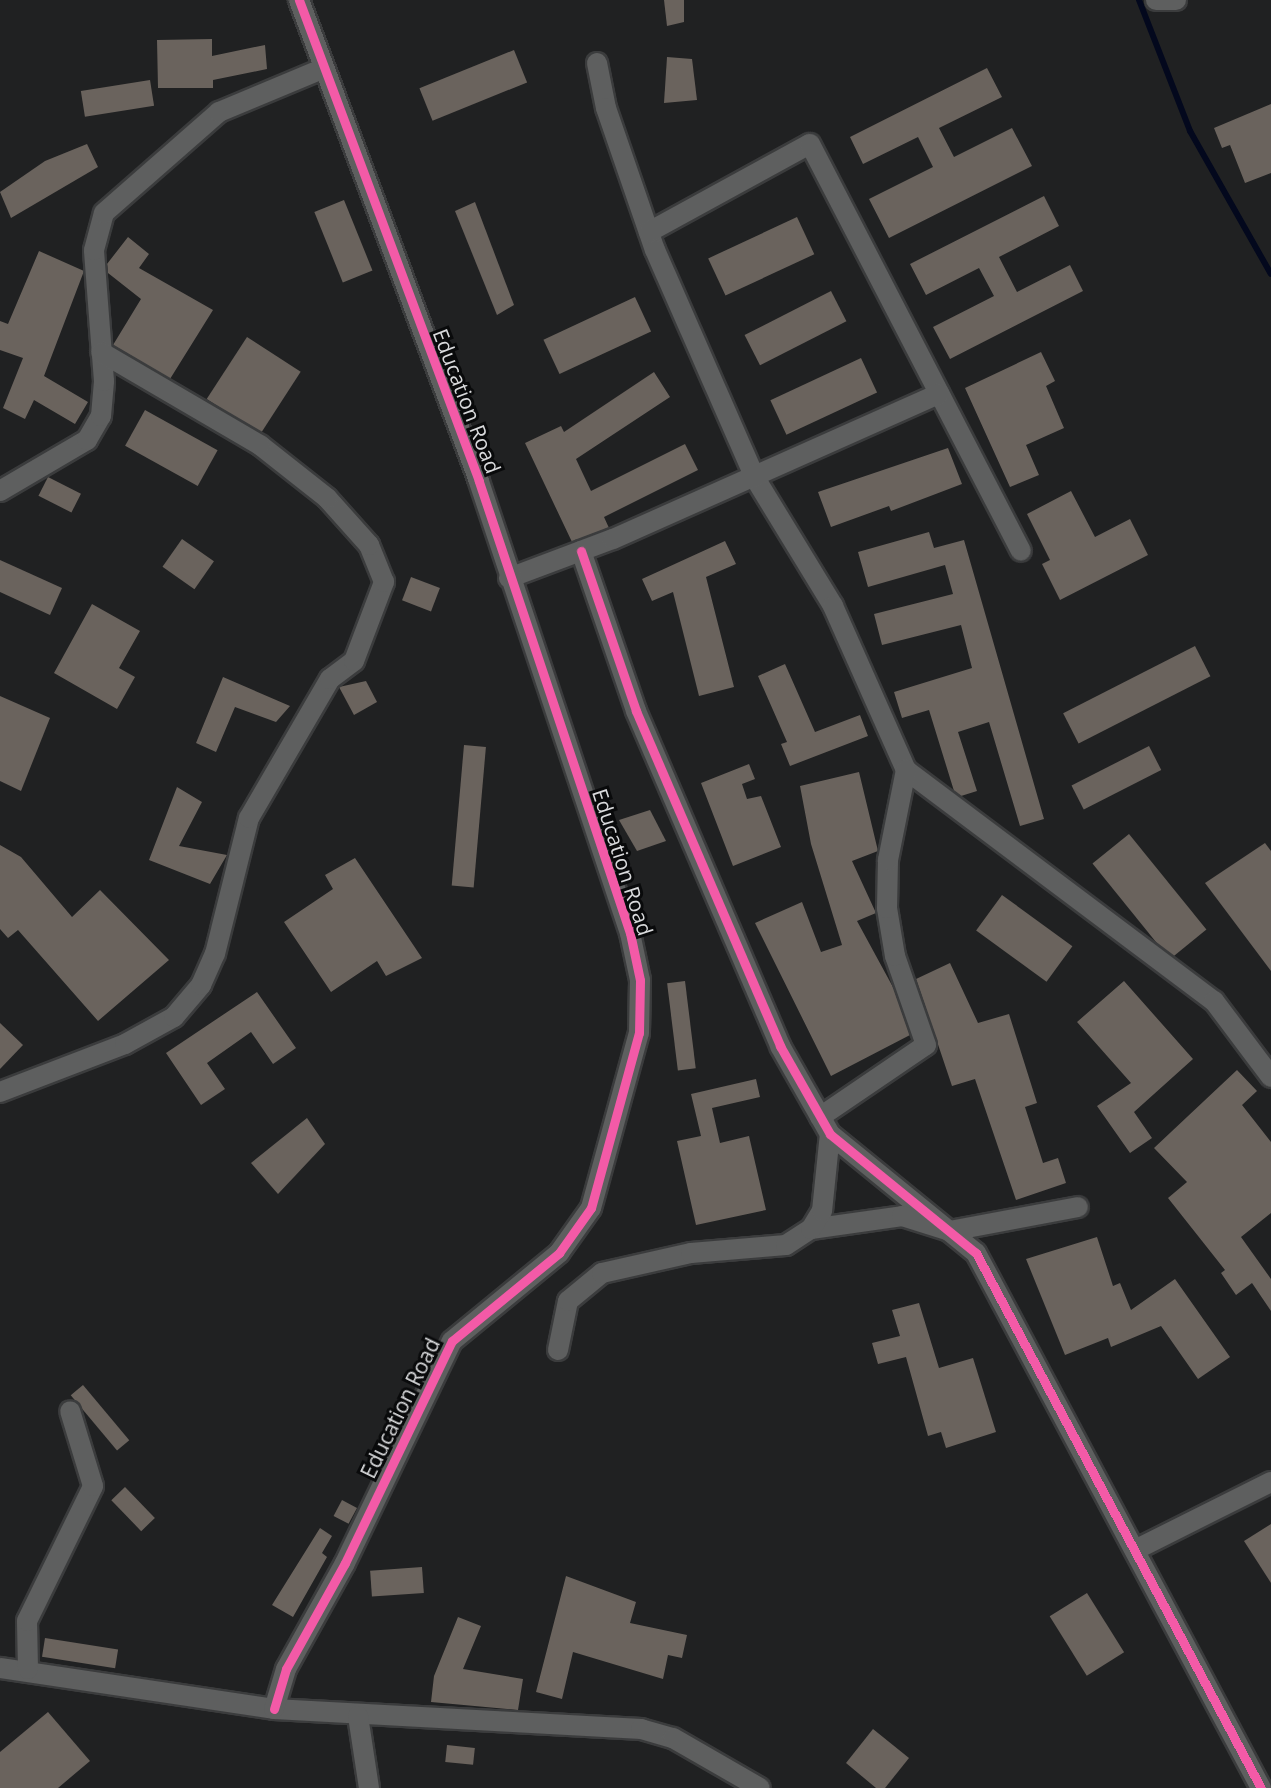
<!DOCTYPE html>
<style>
body{margin:0}
#map{position:relative;width:1271px;height:1788px;overflow:hidden;background:#202122;font-family:"Open Sans",sans-serif}
div>[style]{position:absolute}
[style*='--x']{left:calc(var(--x)*1px);top:calc(var(--y)*1px);width:calc(var(--w)*1px);rotate:calc(var(--a)*1deg)}
.stream>*{height:6px;margin:-3px;padding:0 3px;transform-origin:3px;border-radius:3px;background:#03081d}
.building>*{inset:0;background:#6a635d;transform-origin:0 0}
.roads{filter:drop-shadow(2px 0 #3b3c3d) drop-shadow(-2px 0 #3b3c3d) drop-shadow(0 2px #3b3c3d) drop-shadow(0 -2px #3b3c3d)}
.minor>*{height:20px;margin:-10px;padding:0 10px;transform-origin:10px;border-radius:10px;background:#5e5f5f}
.cycleway>*{height:9px;margin:-4.5px;padding:0 4.5px;transform-origin:4.5px;border-radius:4.5px;background:#f35aa7}
span{translate:-50% -50%;white-space:nowrap;text-align:center;line-height:1.15;-webkit-text-stroke:6px #090a0b;paint-order:stroke}
.street-label{font-size:21px;color:#d9dadc}
</style>
<div id="map">
<div class="stream">
<i style="--x:1139;--y:0;--w:141;--a:68.7"></i>
<i style="--x:1190;--y:131;--w:164;--a:60.5"></i>
</div>
<div class="building">
<i style="clip-path:polygon(664px 0,684px 0,684px 22px,667px 26px)"></i>
<i style="clip-path:polygon(212px 39px,212px 56px,265px 45px,267px 69px,213px 80px,213px 88px,158px 88px,157px 40px)"></i>
<i style="left:514px;top:50px;width:35px;height:102px;rotate:68deg"></i>
<i style="clip-path:polygon(667px 57px,692px 59px,697px 100px,664px 103px)"></i>
<i style="clip-path:polygon(987px 68px,1002px 97px,939px 128px,954px 157px,1012px 128px,1032px 166px,889px 238px,869px 199px,933px 167px,918px 137px,863px 164px,850px 137px)"></i>
<i style="left:150px;top:80px;width:26px;height:70px;rotate:81deg"></i>
<i style="clip-path:polygon(1271px 104px,1271px 173px,1245px 183px,1230px 145px,1222px 148px,1214px 128px)"></i>
<i style="clip-path:polygon(87px 144px,98px 167px,11px 218px,0 192px,45px 161px)"></i>
<i style="clip-path:polygon(1044px 196px,1059px 226px,999px 257px,1017px 292px,1070px 265px,1083px 291px,950px 359px,933px 327px,994px 296px,979px 268px,926px 295px,910px 264px)"></i>
<i style="left:344px;top:200px;width:76px;height:32px;rotate:68deg"></i>
<i style="clip-path:polygon(475px 202px,514px 305px,497px 315px,455px 211px)"></i>
<i style="left:797px;top:217px;width:41px;height:98px;rotate:65deg"></i>
<i style="clip-path:polygon(128px 237px,149px 254px,139px 268px,213px 310px,170px 379px,113px 345px,141px 299px,108px 273px,107px 264px)"></i>
<i style="clip-path:polygon(39px 251px,84px 271px,44px 376px,88px 402px,75px 424px,34px 400px,25px 419px,3px 408px,23px 358px,0 350px,0 321px,8px 324px)"></i>
<i style="left:831px;top:291px;width:34px;height:97px;rotate:63deg"></i>
<i style="left:635px;top:297px;width:38px;height:101px;rotate:65deg"></i>
<i style="left:247px;top:337px;width:64px;height:74px;rotate:33deg"></i>
<i style="clip-path:polygon(1041px 352px,1055px 381px,1046px 386px,1064px 428px,1026px 445px,1039px 475px,1010px 487px,965px 388px)"></i>
<i style="left:861px;top:358px;width:38px;height:100px;rotate:65deg"></i>
<i style="clip-path:polygon(654px 372px,670px 397px,576px 459px,591px 491px,685px 444px,698px 470px,604px 517px,609px 528px,572px 542px,525px 443px,561px 426px,564px 432px)"></i>
<i style="left:145px;top:410px;width:83px;height:41px;rotate:29deg"></i>
<i style="clip-path:polygon(948px 448px,962px 484px,891px 511px,889px 506px,831px 527px,818px 492px)"></i>
<i style="left:48px;top:477px;width:37px;height:21px;rotate:27deg"></i>
<i style="clip-path:polygon(1071px 491px,1095px 537px,1130px 519px,1148px 555px,1060px 600px,1042px 564px,1050px 560px,1027px 514px)"></i>
<i style="clip-path:polygon(929px 532px,934px 548px,964px 540px,1044px 819px,1020px 826px,989px 722px,958px 732px,977px 791px,961px 796px,954px 791px,929px 710px,902px 718px,894px 692px,972px 668px,961px 625px,882px 645px,874px 614px,953px 594px,945px 565px,868px 587px,858px 552px)"></i>
<i style="left:182px;top:539px;width:39px;height:34px;rotate:35deg"></i>
<i style="clip-path:polygon(725px 541px,736px 564px,706px 577px,734px 687px,699px 696px,673px 592px,652px 601px,642px 579px)"></i>
<i style="clip-path:polygon(0 560px,62px 588px,50px 615px,0 592px)"></i>
<i style="left:411px;top:577px;width:31px;height:25px;rotate:21deg"></i>
<i style="clip-path:polygon(92px 604px,140px 631px,119px 668px,135px 677px,117px 709px,54px 673px)"></i>
<i style="left:1195px;top:646px;width:34px;height:148px;rotate:63deg"></i>
<i style="clip-path:polygon(785px 664px,815px 732px,860px 715px,868px 736px,790px 766px,781px 744px,787px 742px,758px 676px)"></i>
<i style="clip-path:polygon(223px 677px,290px 706px,276px 722px,235px 707px,216px 752px,196px 743px)"></i>
<i style="clip-path:polygon(366px 681px,377px 702px,354px 715px,339px 687px)"></i>
<i style="clip-path:polygon(0 696px,50px 718px,21px 791px,0 781px)"></i>
<i style="left:464px;top:745px;width:22px;height:141px;rotate:5deg"></i>
<i style="left:1149px;top:746px;width:27px;height:87px;rotate:63deg"></i>
<i style="clip-path:polygon(749px 764px,755px 779px,742px 784px,747px 799px,761px 796px,781px 847px,733px 866px,701px 783px)"></i>
<i style="clip-path:polygon(859px 772px,878px 851px,852px 861px,876px 913px,857px 921px,894px 989px,910px 1035px,831px 1076px,755px 923px,802px 902px,821px 952px,842px 945px,811px 844px,800px 786px)"></i>
<i style="clip-path:polygon(177px 787px,202px 802px,179px 846px,227px 855px,210px 884px,149px 860px)"></i>
<i style="clip-path:polygon(650px 810px,666px 841px,637px 851px,619px 820px)"></i>
<i style="left:1129px;top:834px;width:123px;height:47px;rotate:51deg"></i>
<i style="clip-path:polygon(1265px 843px,1271px 851px,1271px 971px,1205px 883px)"></i>
<i style="clip-path:polygon(0 845px,21px 857px,72px 917px,100px 890px,169px 960px,98px 1021px,18px 930px,8px 938px,0 929px)"></i>
<i style="clip-path:polygon(355px 858px,422px 958px,386px 976px,377px 961px,331px 992px,284px 922px,333px 889px,325px 875px)"></i>
<i style="left:1002px;top:895px;width:87px;height:44px;rotate:36deg"></i>
<i style="clip-path:polygon(950px 963px,978px 1023px,1009px 1014px,1037px 1103px,1025px 1107px,1043px 1163px,1058px 1158px,1066px 1183px,1016px 1200px,975px 1079px,952px 1086px,916px 979px)"></i>
<i style="left:685px;top:981px;width:88px;height:18px;rotate:83deg"></i>
<i style="clip-path:polygon(1124px 981px,1193px 1059px,1134px 1112px,1152px 1138px,1130px 1153px,1097px 1106px,1131px 1083px,1077px 1022px)"></i>
<i style="clip-path:polygon(257px 992px,296px 1048px,273px 1064px,251px 1032px,207px 1063px,225px 1089px,201px 1105px,166px 1053px)"></i>
<i style="clip-path:polygon(0 1023px,23px 1045px,0 1069px)"></i>
<i style="clip-path:polygon(1237px 1070px,1257px 1091px,1242px 1105px,1271px 1142px,1271px 1213px,1241px 1237px,1271px 1279px,1271px 1311px,1252px 1283px,1236px 1295px,1221px 1273px,1225px 1270px,1168px 1198px,1187px 1182px,1154px 1148px)"></i>
<i style="clip-path:polygon(756px 1079px,760px 1097px,712px 1108px,720px 1143px,749px 1136px,766px 1210px,696px 1225px,677px 1141px,701px 1136px,691px 1094px)"></i>
<i style="clip-path:polygon(307px 1118px,325px 1144px,278px 1194px,251px 1163px)"></i>
<i style="clip-path:polygon(1097px 1237px,1113px 1286px,1120px 1283px,1131px 1310px,1175px 1279px,1230px 1357px,1198px 1379px,1161px 1326px,1111px 1347px,1108px 1338px,1065px 1355px,1026px 1259px)"></i>
<i style="clip-path:polygon(919px 1303px,939px 1368px,973px 1358px,996px 1432px,946px 1448px,941px 1432px,928px 1436px,906px 1357px,878px 1364px,872px 1343px,900px 1336px,892px 1310px)"></i>
<i style="left:83px;top:1385px;width:72px;height:16px;rotate:50deg"></i>
<i style="left:125px;top:1487px;width:43px;height:19px;rotate:46deg"></i>
<i style="left:342px;top:1500px;width:17px;height:18px;rotate:28deg"></i>
<i style="clip-path:polygon(1271px 1524px,1271px 1583px,1244px 1541px)"></i>
<i style="clip-path:polygon(320px 1528px,332px 1536px,322px 1553px,327px 1557px,293px 1617px,272px 1605px)"></i>
<i style="left:422px;top:1567px;width:26px;height:52px;rotate:86deg"></i>
<i style="clip-path:polygon(566px 1576px,636px 1602px,630px 1623px,687px 1635px,682px 1658px,668px 1655px,663px 1679px,573px 1652px,562px 1699px,536px 1692px)"></i>
<i style="left:1087px;top:1593px;width:70px;height:44px;rotate:58deg"></i>
<i style="clip-path:polygon(458px 1617px,481px 1626px,463px 1669px,523px 1679px,518px 1710px,431px 1702px,434px 1676px)"></i>
<i style="left:45px;top:1638px;width:74px;height:19px;rotate:9deg"></i>
<i style="clip-path:polygon(48px 1712px,90px 1761px,58px 1788px,0 1788px,0 1752px)"></i>
<i style="clip-path:polygon(873px 1729px,909px 1758px,885px 1788px,876px 1788px,846px 1763px)"></i>
<i style="left:447px;top:1745px;width:28px;height:17px;rotate:6deg"></i>
</div>
<div class="roads">
<div class="minor">
<i style="--x:1156;--y:0;--w:20;--a:0"></i>
<i style="--x:597;--y:63;--w:46;--a:78.7"></i>
<i style="--x:606;--y:108;--w:150;--a:71"></i>
<i style="--x:655;--y:250;--w:249;--a:66.3"></i>
<i style="--x:755;--y:478;--w:150;--a:58.6"></i>
<i style="--x:833;--y:606;--w:180;--a:66"></i>
<i style="--x:906;--y:770;--w:385;--a:36.9"></i>
<i style="--x:1214;--y:1001;--w:95;--a:53.1"></i>
<i style="--x:649;--y:232;--w:183;--a:-28.7"></i>
<i style="--x:810;--y:144;--w:458;--a:62.6"></i>
<i style="--x:0;--y:491;--w:101;--a:-30.4"></i>
<i style="--x:87;--y:440;--w:28;--a:-60"></i>
<i style="--x:101;--y:416;--w:35;--a:-85"></i>
<i style="--x:104;--y:381;--w:131;--a:-94.4"></i>
<i style="--x:94;--y:250;--w:38;--a:-75"></i>
<i style="--x:104;--y:213;--w:153;--a:-41.3"></i>
<i style="--x:219;--y:112;--w:112;--a:-22.7"></i>
<i style="--x:581;--y:551;--w:169;--a:71"></i>
<i style="--x:636;--y:711;--w:365;--a:66.7"></i>
<i style="--x:780;--y:1046;--w:101;--a:60.4"></i>
<i style="--x:830;--y:1134;--w:188;--a:39.2"></i>
<i style="--x:976;--y:1253;--w:606;--a:61.96"></i>
<i style="--x:509;--y:578;--w:111;--a:-20.6"></i>
<i style="--x:613;--y:539;--w:357;--a:-24"></i>
<i style="--x:0;--y:1092;--w:134;--a:-21"></i>
<i style="--x:125;--y:1044;--w:56;--a:-28.9"></i>
<i style="--x:174;--y:1017;--w:42;--a:-49.8"></i>
<i style="--x:201;--y:985;--w:34;--a:-66"></i>
<i style="--x:215;--y:954;--w:140;--a:-76"></i>
<i style="--x:249;--y:818;--w:161;--a:-59.8"></i>
<i style="--x:330;--y:679;--w:30;--a:-37"></i>
<i style="--x:354;--y:661;--w:85;--a:-69.2"></i>
<i style="--x:384;--y:582;--w:40;--a:-112"></i>
<i style="--x:369;--y:545;--w:63;--a:-131.8"></i>
<i style="--x:327;--y:498;--w:85;--a:-141.7"></i>
<i style="--x:260;--y:445;--w:184;--a:-149.7"></i>
<i style="--x:820;--y:1117;--w:128;--a:-34.2"></i>
<i style="--x:926;--y:1045;--w:94;--a:-109.2"></i>
<i style="--x:895;--y:956;--w:49;--a:-99.5"></i>
<i style="--x:887;--y:908;--w:48;--a:-88.8"></i>
<i style="--x:888;--y:860;--w:92;--a:-78.7"></i>
<i style="--x:811;--y:1229;--w:92;--a:-8.1"></i>
<i style="--x:902;--y:1216;--w:50;--a:17.4"></i>
<i style="--x:950;--y:1231;--w:130;--a:-10.6"></i>
<i style="--x:558;--y:1350;--w:50;--a:-78.5"></i>
<i style="--x:568;--y:1301;--w:44;--a:-39.5"></i>
<i style="--x:602;--y:1273;--w:91;--a:-12.7"></i>
<i style="--x:691;--y:1253;--w:95;--a:-4.8"></i>
<i style="--x:786;--y:1245;--w:30;--a:-33"></i>
<i style="--x:811;--y:1229;--w:21;--a:-59"></i>
<i style="--x:822;--y:1211;--w:77;--a:-84.1"></i>
<i style="--x:1135;--y:1550;--w:152;--a:-26.6"></i>
<i style="--x:0;--y:1668;--w:277;--a:8.5"></i>
<i style="--x:274;--y:1709;--w:368;--a:3.1"></i>
<i style="--x:641;--y:1729;--w:33;--a:16"></i>
<i style="--x:673;--y:1738;--w:100;--a:29.9"></i>
<i style="--x:28;--y:1669;--w:48;--a:-91.2"></i>
<i style="--x:27;--y:1621;--w:150;--a:-63.9"></i>
<i style="--x:93;--y:1486;--w:78;--a:-107"></i>
<i style="--x:274;--y:1709;--w:42;--a:-73.3"></i>
<i style="--x:286;--y:1669;--w:121;--a:-60.9"></i>
<i style="--x:345;--y:1563;--w:246;--a:-64.3"></i>
<i style="--x:452;--y:1341;--w:139;--a:-39.4"></i>
<i style="--x:559;--y:1253;--w:55;--a:-54.6"></i>
<i style="--x:591;--y:1208;--w:181;--a:-74.7"></i>
<i style="--x:639;--y:1033;--w:53;--a:-88.9"></i>
<i style="--x:640;--y:980;--w:48;--a:-102"></i>
<i style="--x:630;--y:933;--w:477;--a:-108.5"></i>
<i style="--x:479;--y:481;--w:514;--a:-110.52"></i>
<i style="--x:358;--y:1716;--w:73;--a:81.3"></i>
</div>
</div>
<div class="cycleway">
<i style="--x:581;--y:551;--w:169;--a:71"></i>
<i style="--x:636;--y:711;--w:365;--a:66.7"></i>
<i style="--x:780;--y:1046;--w:101;--a:60.4"></i>
<i style="--x:830;--y:1134;--w:188;--a:39.2"></i>
<i style="--x:976;--y:1253;--w:606;--a:61.96"></i>
<i style="--x:274;--y:1709;--w:42;--a:-73.3"></i>
<i style="--x:286;--y:1669;--w:121;--a:-60.9"></i>
<i style="--x:345;--y:1563;--w:246;--a:-64.3"></i>
<i style="--x:452;--y:1341;--w:139;--a:-39.4"></i>
<i style="--x:559;--y:1253;--w:55;--a:-54.6"></i>
<i style="--x:591;--y:1208;--w:181;--a:-74.7"></i>
<i style="--x:639;--y:1033;--w:53;--a:-88.9"></i>
<i style="--x:640;--y:980;--w:48;--a:-102"></i>
<i style="--x:630;--y:933;--w:477;--a:-108.5"></i>
<i style="--x:479;--y:481;--w:514;--a:-110.52"></i>
</div>
<div class="street-label">
<span style="left:467px;top:401px;rotate:69deg">Education Road</span>
<span style="left:623px;top:862px;rotate:72deg">Education Road</span>
<span style="left:400px;top:1408px;rotate:-64deg">Education Road</span>
</div>
</div>
